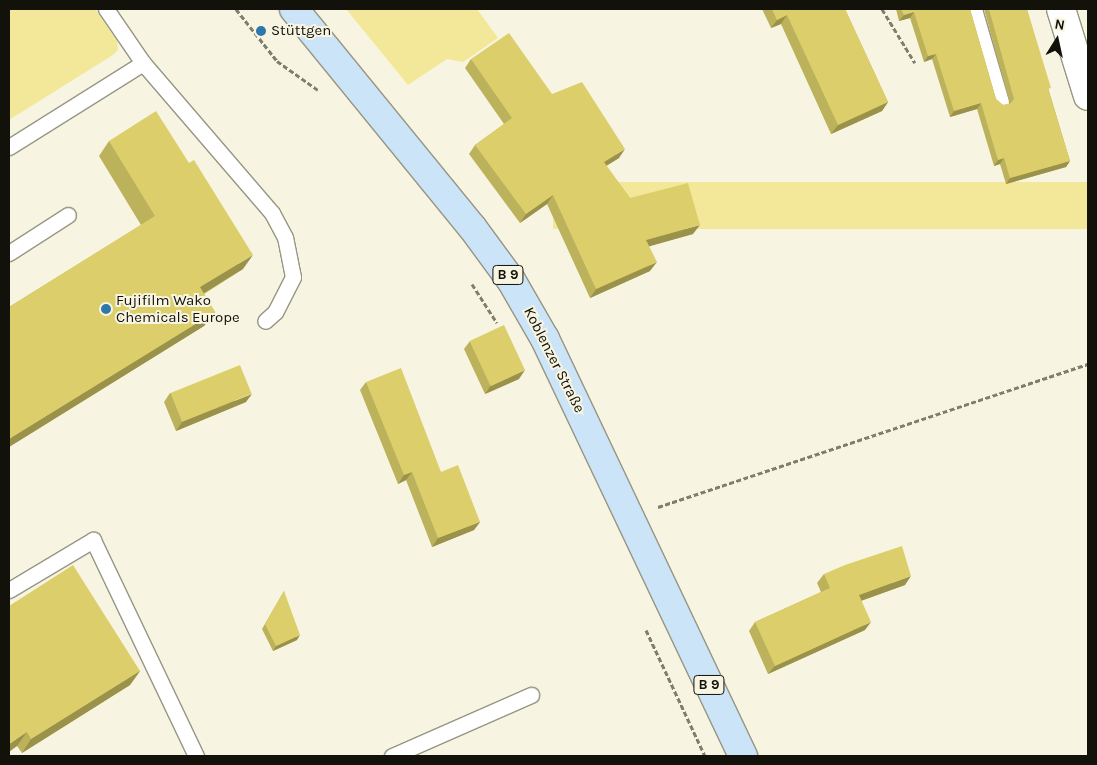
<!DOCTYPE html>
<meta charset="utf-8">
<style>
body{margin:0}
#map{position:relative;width:1097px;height:765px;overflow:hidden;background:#f7f5e1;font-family:Karla,sans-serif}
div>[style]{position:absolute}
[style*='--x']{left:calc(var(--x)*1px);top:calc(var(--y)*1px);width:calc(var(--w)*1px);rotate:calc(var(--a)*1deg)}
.green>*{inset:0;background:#f3e899;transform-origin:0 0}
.path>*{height:3px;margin-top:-1.5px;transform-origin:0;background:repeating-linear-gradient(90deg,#7e7d70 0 5px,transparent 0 7.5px)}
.roads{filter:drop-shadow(1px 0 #979583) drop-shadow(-1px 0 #979583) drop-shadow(0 1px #979583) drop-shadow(0 -1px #979583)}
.service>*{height:15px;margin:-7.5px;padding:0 7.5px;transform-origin:7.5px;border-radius:7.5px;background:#fff}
.minor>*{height:28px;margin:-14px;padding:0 14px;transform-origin:14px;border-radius:14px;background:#fff}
.primary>*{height:28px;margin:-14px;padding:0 14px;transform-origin:14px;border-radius:14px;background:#cbe4f8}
.wall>*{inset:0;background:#bdb25c}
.shaded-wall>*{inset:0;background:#9a914b}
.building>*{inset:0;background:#dccf6b;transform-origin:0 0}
.dots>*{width:14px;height:14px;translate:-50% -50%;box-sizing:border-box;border:2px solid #f7f5e1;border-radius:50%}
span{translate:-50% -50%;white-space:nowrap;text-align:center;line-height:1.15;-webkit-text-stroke:4px #f7f5e1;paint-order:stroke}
.shield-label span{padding:1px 4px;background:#f7f5e1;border:1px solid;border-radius:4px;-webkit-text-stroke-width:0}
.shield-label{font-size:14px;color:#12110a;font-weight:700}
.poi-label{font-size:15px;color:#12110a}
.left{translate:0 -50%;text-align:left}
.street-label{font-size:15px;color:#12110a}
.frame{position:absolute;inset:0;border:10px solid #12110a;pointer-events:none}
.north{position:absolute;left:1032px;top:15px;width:50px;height:50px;-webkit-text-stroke:4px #f7f5e1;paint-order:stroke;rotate:10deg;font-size:14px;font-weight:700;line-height:20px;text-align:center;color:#12110a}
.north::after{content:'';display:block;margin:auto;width:18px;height:22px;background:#12110a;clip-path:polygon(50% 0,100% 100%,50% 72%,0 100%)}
</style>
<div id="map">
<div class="green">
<i style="clip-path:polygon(9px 9px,95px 9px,117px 41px,118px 50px,113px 55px,9px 120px)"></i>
<i style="clip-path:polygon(346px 9px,477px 9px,498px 38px,463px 62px,447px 59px,408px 85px)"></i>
<i style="left:1088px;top:182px;width:47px;height:535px;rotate:90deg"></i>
</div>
<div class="path">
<i style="--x:236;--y:9;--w:66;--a:51.7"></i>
<i style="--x:277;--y:61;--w:50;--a:35.3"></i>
<i style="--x:882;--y:9;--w:63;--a:58.6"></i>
<i style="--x:472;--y:284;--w:46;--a:57.3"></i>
<i style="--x:658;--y:507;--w:453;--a:-18.4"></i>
<i style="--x:646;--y:630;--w:139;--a:64.9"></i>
</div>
<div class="roads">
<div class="service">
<i style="--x:106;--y:9;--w:65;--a:55.6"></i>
<i style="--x:143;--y:63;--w:198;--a:49.3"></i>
<i style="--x:272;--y:213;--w:27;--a:62"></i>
<i style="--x:285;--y:237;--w:41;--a:78.7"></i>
<i style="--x:293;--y:277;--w:39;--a:117"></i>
<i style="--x:275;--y:312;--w:13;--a:138"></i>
<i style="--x:974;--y:9;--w:97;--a:73.8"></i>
<i style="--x:9;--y:147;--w:158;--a:-32.1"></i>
<i style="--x:9;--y:253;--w:70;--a:-32.8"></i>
<i style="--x:9;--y:590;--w:98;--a:-30.8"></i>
<i style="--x:93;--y:540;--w:239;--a:64.5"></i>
<i style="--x:392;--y:756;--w:152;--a:-23.7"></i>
</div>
<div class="minor">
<i style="--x:1061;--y:9;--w:91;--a:72.8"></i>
</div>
<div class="primary">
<i style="--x:294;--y:9;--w:281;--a:50.8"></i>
<i style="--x:472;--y:227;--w:66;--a:53.7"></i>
<i style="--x:511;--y:280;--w:68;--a:60"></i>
<i style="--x:545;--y:339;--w:462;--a:64.6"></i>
</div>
</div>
<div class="wall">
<i style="clip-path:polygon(762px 9px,845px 9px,888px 102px,882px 111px,831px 134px,781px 24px,771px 28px)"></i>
<i style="clip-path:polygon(896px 9px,970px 9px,996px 99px,1003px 105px,1010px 104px,984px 9px,1027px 9px,1049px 91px,1070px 161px,1066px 167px,1006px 184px,1000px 164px,994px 166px,977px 109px,950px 117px,932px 59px,924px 62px,910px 18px,899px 21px)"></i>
<i style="clip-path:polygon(471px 59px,552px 94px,619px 158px,606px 166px,630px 198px,693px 234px,649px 246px,650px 271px,590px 298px,547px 204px,520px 223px,469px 154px,475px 145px,504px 124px,465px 68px)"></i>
<i style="clip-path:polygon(109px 141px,243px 269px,204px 294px,215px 312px,204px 326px,9px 447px,9px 307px,141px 225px,99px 156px)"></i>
<i style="clip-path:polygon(470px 341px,519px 379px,485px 394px,464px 349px)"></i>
<i style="clip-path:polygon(366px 382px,441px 472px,480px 522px,474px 530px,432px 547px,406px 480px,398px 484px,360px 390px)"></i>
<i style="clip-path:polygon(170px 393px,246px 402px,176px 431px,164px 402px)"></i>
<i style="clip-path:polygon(824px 574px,905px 585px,861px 601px,865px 630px,768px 674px,749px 631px,755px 622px,821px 592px,817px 583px)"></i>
<i style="clip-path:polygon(284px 591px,297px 640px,273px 651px,262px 629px)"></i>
<i style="clip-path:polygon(9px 606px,140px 671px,130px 685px,22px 753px,17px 746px)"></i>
</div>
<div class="shaded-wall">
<i style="clip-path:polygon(914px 12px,910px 18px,899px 21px,904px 15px)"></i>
<i style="clip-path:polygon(787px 15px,781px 24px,771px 28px,777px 20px)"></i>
<i style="clip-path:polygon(936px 54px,932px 59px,924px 62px,928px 56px)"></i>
<i style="clip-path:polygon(888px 102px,882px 111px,831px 134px,838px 125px)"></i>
<i style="clip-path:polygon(981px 103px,977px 109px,950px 117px,954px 111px)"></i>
<i style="clip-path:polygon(625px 149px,619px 158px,598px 171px,604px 162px)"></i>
<i style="clip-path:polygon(1004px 158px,1000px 164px,994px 166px,998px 160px)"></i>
<i style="clip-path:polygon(1070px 161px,1066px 167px,1006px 184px,1010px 178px)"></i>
<i style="clip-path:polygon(553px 195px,547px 204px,520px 223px,526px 214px)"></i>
<i style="clip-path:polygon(700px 225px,693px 234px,640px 249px,646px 240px)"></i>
<i style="clip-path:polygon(253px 255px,243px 269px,189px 302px,200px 287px)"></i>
<i style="clip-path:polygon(657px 262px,650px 271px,590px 298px,596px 289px)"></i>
<i style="clip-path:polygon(215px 312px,204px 326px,9px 447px,9px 439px)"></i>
<i style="clip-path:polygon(525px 370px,519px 379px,485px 394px,491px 385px)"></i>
<i style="clip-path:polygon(252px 394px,246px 402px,176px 431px,182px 422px)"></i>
<i style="clip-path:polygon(412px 472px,406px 480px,398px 484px,404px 475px)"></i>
<i style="clip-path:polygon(480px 522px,474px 530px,432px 547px,438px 538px)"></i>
<i style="clip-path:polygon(911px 576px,905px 585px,852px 604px,859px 595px)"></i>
<i style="clip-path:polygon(871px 622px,865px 630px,768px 674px,775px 666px)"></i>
<i style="clip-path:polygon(300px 635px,297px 640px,273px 651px,276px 646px)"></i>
<i style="clip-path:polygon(140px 671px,130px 685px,22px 753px,31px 739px)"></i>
<i style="clip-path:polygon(27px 732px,17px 746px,9px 752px,9px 744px)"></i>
</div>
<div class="building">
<i style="clip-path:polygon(772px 9px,845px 9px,888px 102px,838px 125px,787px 15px,777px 20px)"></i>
<i style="clip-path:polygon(901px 9px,970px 9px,996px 99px,1003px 105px,1011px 103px,1014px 99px,989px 9px,1027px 9px,1051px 88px,1048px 89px,1070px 161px,1010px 178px,1004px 158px,998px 160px,981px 103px,954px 111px,936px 54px,928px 56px,914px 12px,904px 15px)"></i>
<i style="clip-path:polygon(509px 33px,552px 94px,582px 82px,625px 149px,604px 162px,630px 198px,688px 183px,700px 225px,646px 240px,657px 262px,596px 289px,553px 195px,526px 214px,475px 145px,512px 118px,471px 59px)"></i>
<i style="clip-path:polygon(156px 111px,189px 163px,194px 160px,253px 255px,200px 287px,215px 312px,9px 439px,9px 307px,155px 216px,109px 141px)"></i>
<i style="left:504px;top:325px;width:50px;height:38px;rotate:65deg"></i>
<i style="left:240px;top:365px;width:31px;height:75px;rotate:68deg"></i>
<i style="clip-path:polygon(401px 368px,441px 472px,458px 465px,480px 522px,438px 538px,412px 472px,404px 475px,366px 382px)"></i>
<i style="clip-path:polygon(902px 546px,911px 576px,859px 595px,871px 622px,775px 666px,755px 622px,830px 588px,824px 574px,845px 565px)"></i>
<i style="clip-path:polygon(73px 565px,140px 671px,31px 739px,27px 732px,9px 744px,9px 606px)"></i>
<i style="clip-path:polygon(284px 591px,300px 635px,276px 646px,265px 624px)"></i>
</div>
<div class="dots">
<i style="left:261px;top:31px;background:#2d77aa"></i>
<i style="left:106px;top:309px;background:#2d77aa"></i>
</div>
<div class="shield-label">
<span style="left:508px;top:275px">B 9</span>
<span style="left:709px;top:685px">B 9</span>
</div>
<div class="poi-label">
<span class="left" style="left:271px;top:31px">Stüttgen</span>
<span class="left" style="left:116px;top:309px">Fujifilm Wako<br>Chemicals Europe</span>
</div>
<div class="street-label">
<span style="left:554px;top:360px;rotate:63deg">Koblenzer Straße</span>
</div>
<div class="frame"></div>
<div class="north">N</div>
</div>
